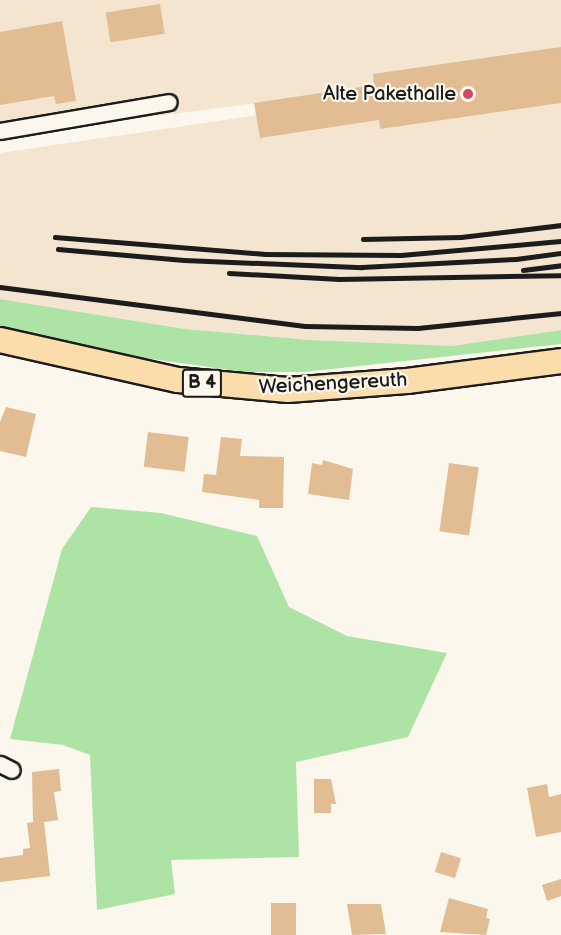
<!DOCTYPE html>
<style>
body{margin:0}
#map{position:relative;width:561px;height:935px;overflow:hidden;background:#fbf7ec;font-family:"Balsamiq Sans",sans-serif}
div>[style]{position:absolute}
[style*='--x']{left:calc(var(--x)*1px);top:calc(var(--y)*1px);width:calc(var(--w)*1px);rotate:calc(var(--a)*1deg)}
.built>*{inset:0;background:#f4e5d1}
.green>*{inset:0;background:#aee3a6}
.building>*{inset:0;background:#e2bc93;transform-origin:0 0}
.roads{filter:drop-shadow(2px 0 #1c1c1c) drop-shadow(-2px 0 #1c1c1c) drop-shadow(0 2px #1c1c1c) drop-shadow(0 -2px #1c1c1c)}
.street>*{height:15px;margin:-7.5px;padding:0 7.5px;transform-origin:7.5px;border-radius:7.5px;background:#fbf7ec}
.primary>*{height:24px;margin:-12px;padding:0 12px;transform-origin:12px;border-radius:12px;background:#fbddab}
.rail>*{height:4.5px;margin:-2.25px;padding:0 2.25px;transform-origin:2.25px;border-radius:2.25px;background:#1c1c1c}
.dots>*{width:16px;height:16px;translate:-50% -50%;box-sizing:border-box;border:3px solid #fbf7ec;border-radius:50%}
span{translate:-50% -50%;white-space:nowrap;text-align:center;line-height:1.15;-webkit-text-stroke:4.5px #fbf7ec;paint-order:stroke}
.shield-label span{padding:2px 4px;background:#fbf7ec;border:2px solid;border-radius:4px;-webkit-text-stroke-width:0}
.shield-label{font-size:18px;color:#1c1c1c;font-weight:700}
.poi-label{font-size:20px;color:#1c1c1c}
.right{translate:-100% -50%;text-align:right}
.street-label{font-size:20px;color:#1c1c1c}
</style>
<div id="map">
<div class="built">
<i style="clip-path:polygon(0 0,561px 0,561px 64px,0 136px)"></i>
<i style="clip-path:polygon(561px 71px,561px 330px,452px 346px,311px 340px,185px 329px,0 299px,0 153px)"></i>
</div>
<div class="green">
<i style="clip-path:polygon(0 299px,185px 329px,311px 340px,452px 346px,561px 330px,561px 344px,304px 372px,244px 372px,145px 358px,0 326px)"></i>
<i style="clip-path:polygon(91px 507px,161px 513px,257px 536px,289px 607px,347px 636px,447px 653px,408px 737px,296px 762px,299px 857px,171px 860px,175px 894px,97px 910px,90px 755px,63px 745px,10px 739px,62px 549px)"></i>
</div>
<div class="building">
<i style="left:160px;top:4px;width:30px;height:55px;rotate:81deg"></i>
<i style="clip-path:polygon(62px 21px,76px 101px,56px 104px,54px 96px,0 105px,0 32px)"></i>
<i style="clip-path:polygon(561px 47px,561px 103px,380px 129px,379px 120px,260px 138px,254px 103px,374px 85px,373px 74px)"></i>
<i style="clip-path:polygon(6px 407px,36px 414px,26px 457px,0 451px,0 422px)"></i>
<i style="left:148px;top:432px;width:41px;height:35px;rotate:7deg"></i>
<i style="clip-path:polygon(221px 437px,242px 439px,240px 456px,284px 457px,283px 508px,259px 508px,259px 500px,202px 492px,204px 474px,216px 475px)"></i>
<i style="clip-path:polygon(323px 460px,353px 469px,349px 500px,308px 494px,312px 463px,322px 465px)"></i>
<i style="left:449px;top:463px;width:30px;height:69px;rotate:8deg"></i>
<i style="clip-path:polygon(59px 769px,61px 791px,54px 792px,58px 820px,44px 822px,50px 876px,0 882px,0 858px,23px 855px,23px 849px,30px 848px,27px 823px,33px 822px,32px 772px)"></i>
<i style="clip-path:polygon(314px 779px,331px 779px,336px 804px,331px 804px,331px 813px,314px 813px)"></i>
<i style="clip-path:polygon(547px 784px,549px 797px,561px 794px,561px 832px,536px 837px,527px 788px)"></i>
<i style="left:441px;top:852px;width:21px;height:21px;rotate:17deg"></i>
<i style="clip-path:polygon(561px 879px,561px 896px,547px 901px,542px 885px)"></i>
<i style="clip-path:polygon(449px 898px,488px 909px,486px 918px,490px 919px,486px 935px,440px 932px)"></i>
<i style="left:271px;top:903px;width:25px;height:32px"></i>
<i style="clip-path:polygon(347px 904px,381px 904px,386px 934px,352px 935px)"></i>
</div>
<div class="roads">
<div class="street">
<i style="--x:0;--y:131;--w:171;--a:-9.7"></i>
<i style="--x:0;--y:764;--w:13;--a:27"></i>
</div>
<div class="primary">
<i style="--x:0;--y:340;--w:182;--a:12.7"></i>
<i style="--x:178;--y:380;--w:110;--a:5.2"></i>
<i style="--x:288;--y:390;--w:119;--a:-4.3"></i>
<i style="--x:407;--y:381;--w:155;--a:-7.4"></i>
</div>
</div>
<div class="rail">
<i style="--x:55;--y:237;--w:211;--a:4.6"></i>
<i style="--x:265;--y:254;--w:136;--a:0.4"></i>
<i style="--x:401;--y:255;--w:161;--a:-5"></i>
<i style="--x:363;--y:239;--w:98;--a:-1.2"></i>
<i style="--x:461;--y:237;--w:101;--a:-6.8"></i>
<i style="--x:58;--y:249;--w:126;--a:5"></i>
<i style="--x:184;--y:260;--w:178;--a:2.3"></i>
<i style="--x:362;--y:267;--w:154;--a:-3"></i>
<i style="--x:516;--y:259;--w:45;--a:-7.6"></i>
<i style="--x:523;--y:270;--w:38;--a:-7"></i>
<i style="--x:229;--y:273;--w:110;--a:3.1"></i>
<i style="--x:339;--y:279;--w:222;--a:-1"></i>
<i style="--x:0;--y:287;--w:307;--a:7.3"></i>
<i style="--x:305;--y:326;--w:113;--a:1"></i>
<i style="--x:418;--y:328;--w:144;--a:-6"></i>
</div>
<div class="dots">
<i style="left:468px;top:94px;background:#d1495b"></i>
</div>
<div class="shield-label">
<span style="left:202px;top:383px">B 4</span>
</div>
<div class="poi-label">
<span class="right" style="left:456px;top:94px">Alte Pakethalle</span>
</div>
<div class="street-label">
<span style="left:333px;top:384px;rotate:-3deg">Weichengereuth</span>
</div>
</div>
